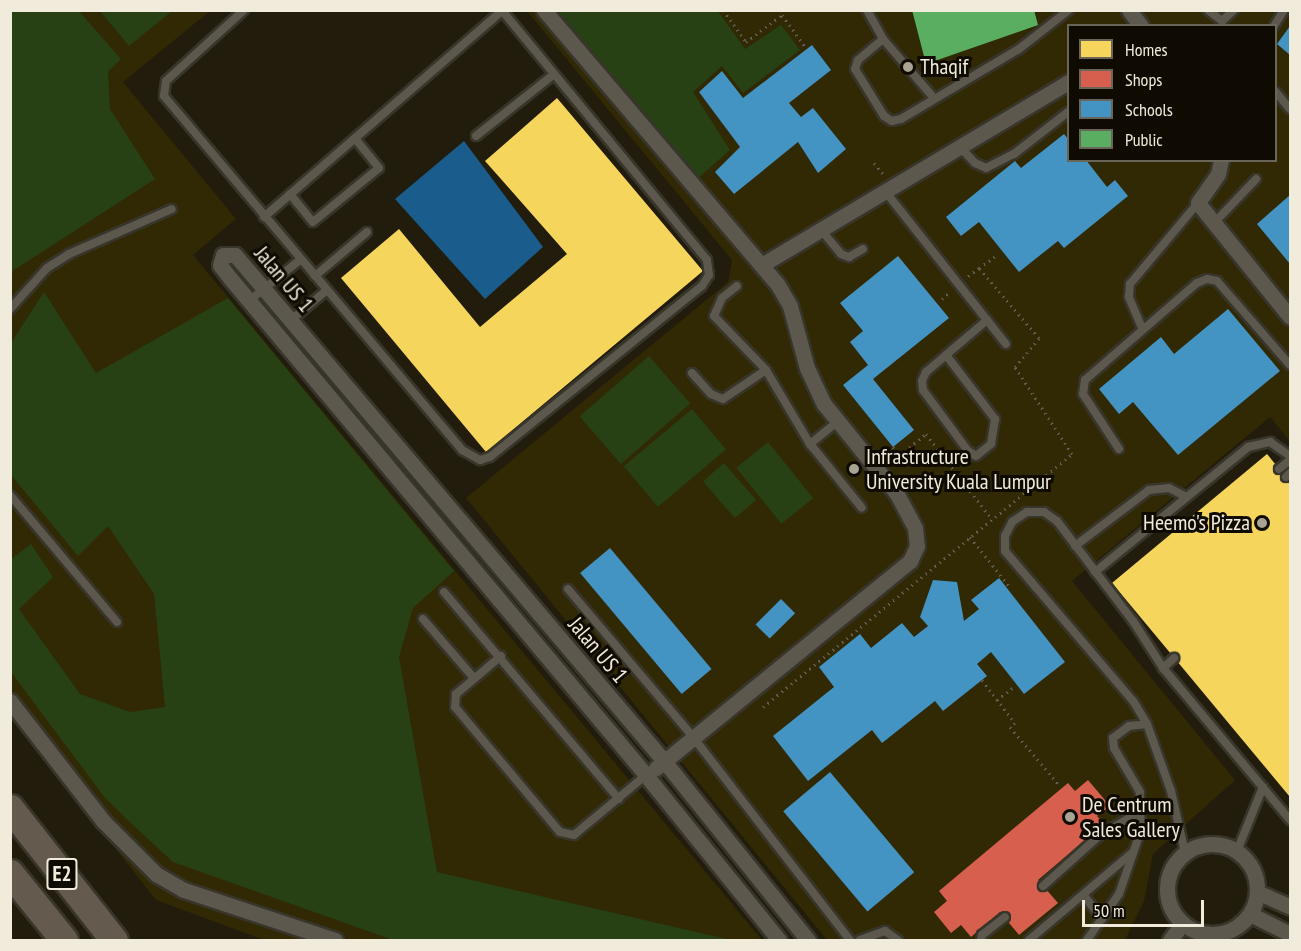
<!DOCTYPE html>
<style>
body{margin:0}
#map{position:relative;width:1301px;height:951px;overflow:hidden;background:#211c0c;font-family:"PT Sans Narrow",sans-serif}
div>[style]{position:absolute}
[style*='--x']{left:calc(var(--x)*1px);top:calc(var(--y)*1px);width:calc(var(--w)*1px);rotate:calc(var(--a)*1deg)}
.built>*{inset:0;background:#312804}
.green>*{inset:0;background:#274014;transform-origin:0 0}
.water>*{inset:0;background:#1a5c8b}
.homes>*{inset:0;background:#f6d55c}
.shops>*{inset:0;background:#d6604d}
.schools>*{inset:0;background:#4393c3;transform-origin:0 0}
.public>*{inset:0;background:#5aae61}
.path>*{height:3px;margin-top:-1.5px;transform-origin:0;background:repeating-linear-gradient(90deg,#605d53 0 1.5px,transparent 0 6px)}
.roads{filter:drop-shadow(2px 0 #38352b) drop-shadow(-2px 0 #38352b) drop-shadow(0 2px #38352b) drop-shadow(0 -2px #38352b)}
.lane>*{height:8px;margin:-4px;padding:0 4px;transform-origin:4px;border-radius:4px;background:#5c584d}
.street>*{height:15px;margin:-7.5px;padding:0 7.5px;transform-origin:7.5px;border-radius:7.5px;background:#5c584d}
.street>.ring{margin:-7.5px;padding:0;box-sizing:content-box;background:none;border:15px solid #5c584d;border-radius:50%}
.highway>*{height:27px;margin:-13.5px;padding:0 13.5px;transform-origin:13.5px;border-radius:13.5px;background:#655a4e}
.dots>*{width:16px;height:16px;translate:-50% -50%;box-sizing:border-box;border:3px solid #0f0b02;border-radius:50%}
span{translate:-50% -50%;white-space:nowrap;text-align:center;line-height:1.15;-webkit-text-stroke:6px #0f0b02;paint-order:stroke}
.shield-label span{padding:2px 4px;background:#0f0b02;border:2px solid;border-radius:4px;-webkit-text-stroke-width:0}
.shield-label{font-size:21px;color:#f0ebdb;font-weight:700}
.poi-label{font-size:22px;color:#f0ebdb}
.left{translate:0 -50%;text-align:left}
.right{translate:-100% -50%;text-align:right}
.street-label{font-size:22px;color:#f0ebdb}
.frame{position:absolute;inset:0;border:12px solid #f0ebdb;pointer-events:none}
.legend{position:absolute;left:1067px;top:24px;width:210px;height:138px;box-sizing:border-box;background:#0f0b02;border:2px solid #696559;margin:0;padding:8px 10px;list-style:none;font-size:18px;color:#f0ebdb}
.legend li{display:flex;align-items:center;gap:12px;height:30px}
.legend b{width:30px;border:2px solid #696559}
.scale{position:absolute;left:1082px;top:900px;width:122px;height:27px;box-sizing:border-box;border:3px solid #f0ebdb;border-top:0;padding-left:8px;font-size:18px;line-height:21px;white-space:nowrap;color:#f0ebdb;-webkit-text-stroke:4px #0f0b02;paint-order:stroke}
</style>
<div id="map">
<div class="built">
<i style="clip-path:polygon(11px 11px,210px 11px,123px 82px,236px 219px,193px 255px,762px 940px,264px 940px,156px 900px,11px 716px)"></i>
<i style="clip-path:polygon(evenodd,527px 11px,1290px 11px,1290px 441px,1270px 417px,1072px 581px,1235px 780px,1153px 854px,1144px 901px,1125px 940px,827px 940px,466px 498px,728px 282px,732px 260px,527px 11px,1068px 26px,1276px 26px,1276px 160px,1068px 160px,1068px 26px)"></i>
</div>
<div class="green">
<i style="clip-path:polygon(11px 10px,79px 11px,121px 59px,108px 72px,110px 109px,155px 179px,11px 272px)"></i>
<i style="clip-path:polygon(100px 11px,172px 11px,129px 46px)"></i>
<i style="clip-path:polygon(552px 11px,718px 11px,745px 49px,781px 25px,800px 50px,743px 93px,722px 66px,693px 92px,730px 150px,696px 180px)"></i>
<i style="clip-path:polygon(44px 292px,96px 373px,228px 298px,454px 571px,413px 608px,399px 657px,437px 872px,731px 940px,393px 940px,173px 862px,135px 827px,105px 798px,11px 672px,11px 559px,31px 544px,53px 577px,19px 609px,80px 694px,130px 712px,165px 707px,154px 594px,108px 526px,78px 556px,11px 475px,11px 343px)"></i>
<i style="left:649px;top:356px;width:63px;height:92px;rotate:49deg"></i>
<i style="left:692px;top:409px;width:53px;height:89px;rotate:50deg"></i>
<i style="left:768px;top:442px;width:72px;height:41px;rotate:51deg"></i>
<i style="left:724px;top:463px;width:49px;height:28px;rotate:49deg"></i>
</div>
<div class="water">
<i style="clip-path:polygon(464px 141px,543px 247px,485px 299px,395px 199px)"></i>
</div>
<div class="homes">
<i style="clip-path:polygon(557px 98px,703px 271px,486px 452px,341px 278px,399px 229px,480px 327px,567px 254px,485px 161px)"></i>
<i style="clip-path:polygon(1267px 454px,1290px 482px,1290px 797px,1112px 583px)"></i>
</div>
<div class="shops">
<i style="clip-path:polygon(1088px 780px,1110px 806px,1097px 816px,1104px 824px,1038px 880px,1058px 903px,1019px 935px,1000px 912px,971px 937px,961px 925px,951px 933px,934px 912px,947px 901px,939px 891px,1068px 783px,1075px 791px)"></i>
</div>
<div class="schools">
<i style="clip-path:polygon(1290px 26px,1290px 55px,1277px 44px)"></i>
<i style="clip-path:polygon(812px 45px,831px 70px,789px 103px,801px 117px,813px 108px,846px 149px,818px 173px,798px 142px,734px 194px,715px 172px,740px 147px,699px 92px,722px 71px,743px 98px)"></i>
<i style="clip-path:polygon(1064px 134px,1068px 139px,1068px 160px,1086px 160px,1107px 187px,1115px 180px,1128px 196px,1064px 248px,1058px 241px,1019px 272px,979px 222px,961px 236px,946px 217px,1015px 161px,1021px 168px)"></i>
<i style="clip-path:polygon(1290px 195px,1290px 264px,1257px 224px)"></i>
<i style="clip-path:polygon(898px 256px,949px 318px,873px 379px,914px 430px,893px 447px,843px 385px,868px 365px,850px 342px,863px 331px,840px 303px)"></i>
<i style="clip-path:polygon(1228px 309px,1280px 371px,1178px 455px,1133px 402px,1119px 414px,1099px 389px,1161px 337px,1174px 354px)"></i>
<i style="left:610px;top:548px;width:158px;height:39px;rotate:50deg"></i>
<i style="clip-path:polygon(999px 578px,1065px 662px,1024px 694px,991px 652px,977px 664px,987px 676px,943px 711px,935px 701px,882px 743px,872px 730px,808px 781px,773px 736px,834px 687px,819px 667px,860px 634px,871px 648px,902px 623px,914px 637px,928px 626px,920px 617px,933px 580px,957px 582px,964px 621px,979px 609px,971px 600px)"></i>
<i style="left:781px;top:599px;width:20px;height:36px;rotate:45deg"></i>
<i style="left:830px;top:772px;width:131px;height:61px;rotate:50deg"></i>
</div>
<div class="public">
<i style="clip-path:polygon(912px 10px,1034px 10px,1038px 25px,926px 64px)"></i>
</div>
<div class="path">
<i style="--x:723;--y:10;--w:39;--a:54"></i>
<i style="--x:746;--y:42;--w:45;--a:-36.9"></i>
<i style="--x:782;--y:15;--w:41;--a:54"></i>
<i style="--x:874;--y:163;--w:16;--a:50"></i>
<i style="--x:979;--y:268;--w:22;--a:-36"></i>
<i style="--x:942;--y:299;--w:12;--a:-42"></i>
<i style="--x:893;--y:447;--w:11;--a:49"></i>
<i style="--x:900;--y:455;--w:33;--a:-39"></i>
<i style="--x:926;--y:434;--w:108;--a:52.2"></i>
<i style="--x:970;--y:537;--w:63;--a:51.5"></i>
<i style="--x:982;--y:680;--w:54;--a:52.5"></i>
<i style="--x:1015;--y:723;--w:6;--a:141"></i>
<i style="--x:1010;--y:727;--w:77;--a:49.7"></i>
<i style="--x:997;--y:700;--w:23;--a:-38"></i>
<i style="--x:763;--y:707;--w:399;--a:-39.3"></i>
<i style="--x:1072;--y:454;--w:104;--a:-123.2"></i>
<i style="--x:1015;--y:367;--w:38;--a:-50"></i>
<i style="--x:1039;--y:338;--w:92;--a:-130.6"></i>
<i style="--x:979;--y:268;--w:15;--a:143"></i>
</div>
<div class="roads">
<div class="lane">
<i style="--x:244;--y:10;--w:105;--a:137.7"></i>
<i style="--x:166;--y:81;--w:15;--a:98"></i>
<i style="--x:164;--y:96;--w:463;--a:49.9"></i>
<i style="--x:462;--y:450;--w:21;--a:29"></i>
<i style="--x:480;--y:460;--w:10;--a:-17"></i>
<i style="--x:490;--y:457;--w:272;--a:-38.9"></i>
<i style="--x:702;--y:286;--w:13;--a:-58"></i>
<i style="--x:709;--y:275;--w:15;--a:-98"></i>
<i style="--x:707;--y:260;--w:323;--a:-129.4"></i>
<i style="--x:867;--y:10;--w:33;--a:61"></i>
<i style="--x:883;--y:39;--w:77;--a:49.2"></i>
<i style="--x:1208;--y:10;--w:18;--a:38"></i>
<i style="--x:1222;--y:21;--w:16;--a:-43"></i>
<i style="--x:1274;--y:26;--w:19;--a:-58"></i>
<i style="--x:883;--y:39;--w:33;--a:140"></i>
<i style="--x:858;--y:60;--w:9;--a:108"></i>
<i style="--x:855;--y:69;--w:55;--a:58.3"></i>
<i style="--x:884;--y:116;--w:9;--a:32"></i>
<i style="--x:892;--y:121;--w:9;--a:-13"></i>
<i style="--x:901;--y:119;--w:137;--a:-30.7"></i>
<i style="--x:1019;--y:49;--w:63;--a:-38"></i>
<i style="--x:1276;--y:92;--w:22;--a:51"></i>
<i style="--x:476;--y:136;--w:98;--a:-38.4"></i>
<i style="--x:960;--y:147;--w:22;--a:47"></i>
<i style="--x:975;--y:163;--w:12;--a:24"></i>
<i style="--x:986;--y:168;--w:31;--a:-27"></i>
<i style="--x:1014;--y:154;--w:68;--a:-37.9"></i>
<i style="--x:885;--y:191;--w:195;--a:51.7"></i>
<i style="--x:290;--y:194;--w:36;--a:51"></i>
<i style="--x:313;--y:222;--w:85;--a:-39.3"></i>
<i style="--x:379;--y:168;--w:36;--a:-129"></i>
<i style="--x:264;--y:217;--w:315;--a:-40.9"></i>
<i style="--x:1214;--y:223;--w:61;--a:-46.3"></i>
<i style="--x:821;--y:230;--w:31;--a:50"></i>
<i style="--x:841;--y:254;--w:9;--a:21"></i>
<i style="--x:849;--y:257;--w:16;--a:-30"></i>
<i style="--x:315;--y:276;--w:68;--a:-40.2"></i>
<i style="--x:250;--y:300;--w:65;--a:-38.8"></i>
<i style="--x:10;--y:309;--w:55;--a:-47.9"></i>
<i style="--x:47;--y:268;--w:26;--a:-32"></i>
<i style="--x:69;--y:254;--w:112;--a:-23.6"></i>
<i style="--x:290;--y:321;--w:48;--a:-40"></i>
<i style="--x:1142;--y:328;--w:34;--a:-113"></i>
<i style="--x:1129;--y:297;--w:13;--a:-86"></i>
<i style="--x:1130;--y:284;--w:106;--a:-50"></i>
<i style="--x:946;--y:355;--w:81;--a:52.6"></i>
<i style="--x:995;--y:419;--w:25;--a:99"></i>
<i style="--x:991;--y:444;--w:19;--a:141"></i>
<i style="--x:976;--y:456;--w:9;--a:-148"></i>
<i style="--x:968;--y:451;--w:76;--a:-126.4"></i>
<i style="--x:923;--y:390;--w:9;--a:-96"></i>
<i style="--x:922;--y:381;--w:10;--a:-66"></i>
<i style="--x:926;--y:372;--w:26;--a:-40"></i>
<i style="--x:946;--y:355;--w:54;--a:-40.5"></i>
<i style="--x:766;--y:370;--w:86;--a:59.3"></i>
<i style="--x:692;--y:373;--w:28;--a:48"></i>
<i style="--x:711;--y:394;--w:13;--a:23"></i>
<i style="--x:723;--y:399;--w:52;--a:-34"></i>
<i style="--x:766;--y:370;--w:75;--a:-133.9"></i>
<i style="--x:714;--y:316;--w:20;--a:-66"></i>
<i style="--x:722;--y:298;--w:19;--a:-39"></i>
<i style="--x:837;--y:422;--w:35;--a:141"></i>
<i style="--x:810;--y:444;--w:82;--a:50.9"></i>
<i style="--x:1119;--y:449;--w:66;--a:-123.2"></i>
<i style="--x:1083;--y:394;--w:14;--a:-82"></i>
<i style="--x:1085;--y:380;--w:148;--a:-40.9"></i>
<i style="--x:1197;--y:283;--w:11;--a:-22"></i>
<i style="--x:1207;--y:279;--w:10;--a:11"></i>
<i style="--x:1217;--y:281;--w:111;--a:49"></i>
<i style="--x:1279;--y:469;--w:14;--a:-39"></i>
<i style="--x:1286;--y:477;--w:6;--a:-45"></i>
<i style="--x:10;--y:495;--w:166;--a:49.9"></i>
<i style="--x:1075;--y:546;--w:93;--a:-37.1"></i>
<i style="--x:1149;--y:490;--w:20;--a:-6"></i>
<i style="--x:1169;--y:488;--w:20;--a:27"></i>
<i style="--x:1095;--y:572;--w:198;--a:-39.2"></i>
<i style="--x:1248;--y:447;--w:23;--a:-13"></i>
<i style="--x:1270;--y:442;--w:24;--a:35"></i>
<i style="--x:568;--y:589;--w:194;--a:49.8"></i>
<i style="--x:693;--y:737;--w:257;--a:52.3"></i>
<i style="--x:444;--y:592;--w:271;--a:49.8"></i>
<i style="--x:423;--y:619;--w:78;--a:49.2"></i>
<i style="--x:501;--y:656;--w:59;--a:139.8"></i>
<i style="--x:456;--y:694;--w:13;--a:94"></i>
<i style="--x:455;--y:707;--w:163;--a:50"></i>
<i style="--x:560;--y:832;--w:14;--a:12"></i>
<i style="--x:574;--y:835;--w:94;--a:-39.8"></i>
<i style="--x:1163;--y:668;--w:15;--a:-42"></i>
<i style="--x:1237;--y:851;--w:69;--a:-67.9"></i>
<i style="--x:1185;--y:853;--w:64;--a:-102.7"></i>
<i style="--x:1171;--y:791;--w:71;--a:-109.7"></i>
<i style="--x:1147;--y:724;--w:27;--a:-121"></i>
<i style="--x:1133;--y:701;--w:197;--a:-130.5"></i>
<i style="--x:1005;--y:551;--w:15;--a:-90"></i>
<i style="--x:1005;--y:536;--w:16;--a:-63"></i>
<i style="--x:1012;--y:522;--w:18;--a:-34"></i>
<i style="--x:1027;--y:512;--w:17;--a:0"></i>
<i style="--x:1044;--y:512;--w:16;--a:35"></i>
<i style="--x:1057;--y:521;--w:126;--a:52.8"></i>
<i style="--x:1133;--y:621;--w:56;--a:57.4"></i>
<i style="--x:1163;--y:668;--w:198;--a:50.1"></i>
<i style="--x:1043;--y:886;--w:75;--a:-41.8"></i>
<i style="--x:1099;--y:836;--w:51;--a:-30.6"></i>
<i style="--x:1085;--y:897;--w:28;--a:52"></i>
<i style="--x:860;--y:940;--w:27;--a:-20"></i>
<i style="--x:885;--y:931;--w:16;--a:35"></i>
<i style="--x:981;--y:940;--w:5;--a:-79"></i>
<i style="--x:982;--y:935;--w:29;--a:-38"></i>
<i style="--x:1029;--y:940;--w:136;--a:-40.2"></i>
<i style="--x:1087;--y:940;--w:56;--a:-55.2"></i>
<i style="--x:1119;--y:894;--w:68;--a:-71"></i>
<i style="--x:1141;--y:830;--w:38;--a:-92"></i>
<i style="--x:1140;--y:792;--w:51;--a:-120.6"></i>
<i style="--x:1114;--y:748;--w:10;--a:-96"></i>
<i style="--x:1113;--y:738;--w:20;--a:-37"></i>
<i style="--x:1129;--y:726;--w:18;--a:-6"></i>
</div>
<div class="street">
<i style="--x:544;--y:10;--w:361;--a:49.6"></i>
<i style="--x:778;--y:285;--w:24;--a:60"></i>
<i style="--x:790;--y:306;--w:64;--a:74.7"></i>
<i style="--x:807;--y:368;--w:40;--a:65"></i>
<i style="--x:824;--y:404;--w:116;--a:51"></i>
<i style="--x:897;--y:494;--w:38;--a:62"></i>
<i style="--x:915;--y:528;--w:18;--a:84"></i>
<i style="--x:917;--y:546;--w:17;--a:115"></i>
<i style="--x:910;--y:561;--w:328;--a:140.8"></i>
<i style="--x:1129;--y:10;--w:20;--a:53"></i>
<i style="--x:1221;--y:160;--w:14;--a:102"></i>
<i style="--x:1218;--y:174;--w:35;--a:125"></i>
<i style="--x:1198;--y:203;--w:146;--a:51.1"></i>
<i style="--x:763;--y:264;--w:355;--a:-30.8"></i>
<i style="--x:10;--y:701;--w:152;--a:52.2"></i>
<i style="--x:103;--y:821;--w:75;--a:45"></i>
<i style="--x:156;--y:874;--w:32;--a:30"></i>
<i style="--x:184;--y:890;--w:159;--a:18.3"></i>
<i class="ring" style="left:1167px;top:844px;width:75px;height:75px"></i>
<i style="--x:1257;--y:892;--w:36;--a:24"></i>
<i style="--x:1250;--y:914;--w:45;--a:26.6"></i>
<i style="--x:779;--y:940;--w:212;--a:-128.9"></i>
<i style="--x:646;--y:775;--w:648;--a:-129.93"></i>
<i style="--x:230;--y:278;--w:16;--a:-128"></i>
<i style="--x:220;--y:265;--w:10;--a:-73"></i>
<i style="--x:223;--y:255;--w:12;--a:0"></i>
<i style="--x:235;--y:255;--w:45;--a:49.5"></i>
<i style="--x:264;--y:289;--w:619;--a:49.72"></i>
<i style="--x:664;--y:761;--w:230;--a:51.2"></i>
<i style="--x:1170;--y:940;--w:20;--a:-53"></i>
</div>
<div class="highway">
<i style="--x:10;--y:808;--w:168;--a:51.8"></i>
<i style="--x:10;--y:873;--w:86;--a:51.1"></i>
</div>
</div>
<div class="dots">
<i style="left:908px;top:67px;background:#a8a393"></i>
<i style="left:854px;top:469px;background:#a8a393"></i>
<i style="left:1262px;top:523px;background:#a8a393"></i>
<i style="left:1070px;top:817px;background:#a8a393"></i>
</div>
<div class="shield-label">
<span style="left:62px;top:874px">E2</span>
</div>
<div class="poi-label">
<span class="left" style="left:920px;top:67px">Thaqif</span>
<span class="left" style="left:866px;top:469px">Infrastructure<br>University Kuala Lumpur</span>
<span class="right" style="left:1250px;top:523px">Heemo's Pizza</span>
<span class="left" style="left:1082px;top:817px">De Centrum<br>Sales Gallery</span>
</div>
<div class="street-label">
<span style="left:284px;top:279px;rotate:50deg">Jalan US 1</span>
<span style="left:598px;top:650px;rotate:50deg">Jalan US 1</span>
</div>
<div class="frame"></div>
<ul class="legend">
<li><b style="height:16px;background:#f6d55c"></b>Homes</li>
<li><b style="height:16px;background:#d6604d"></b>Shops</li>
<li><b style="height:16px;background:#4393c3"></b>Schools</li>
<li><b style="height:16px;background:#5aae61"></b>Public</li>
</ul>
<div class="scale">50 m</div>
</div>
